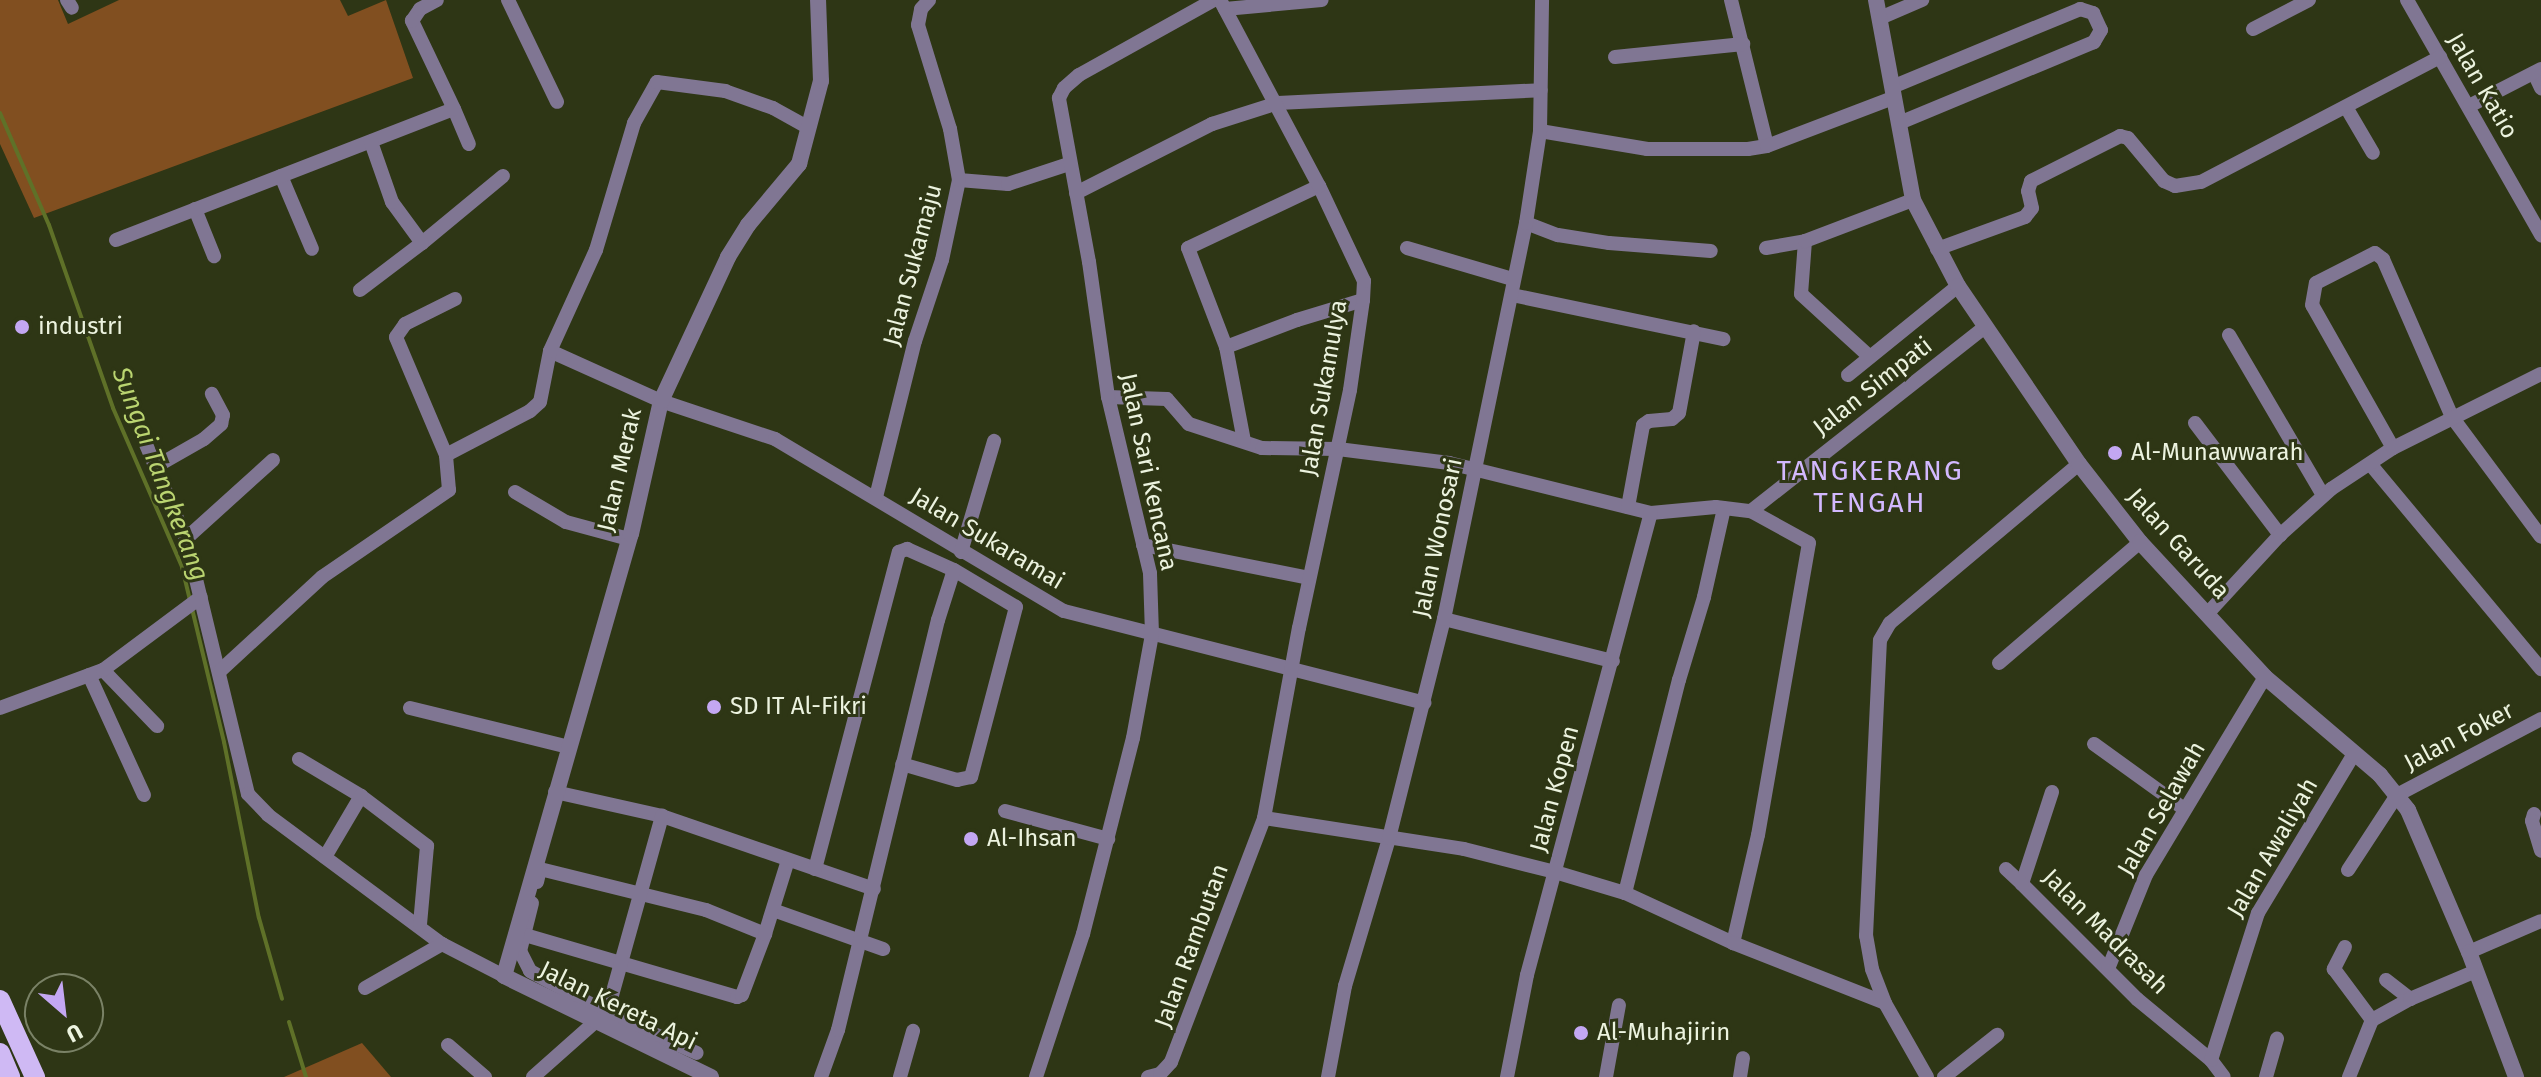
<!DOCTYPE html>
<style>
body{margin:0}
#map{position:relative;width:2541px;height:1077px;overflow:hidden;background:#2e3615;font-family:"Fira Sans",sans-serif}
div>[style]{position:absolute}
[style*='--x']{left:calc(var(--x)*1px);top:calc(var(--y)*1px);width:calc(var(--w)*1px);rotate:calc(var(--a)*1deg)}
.green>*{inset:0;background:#814f20}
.stream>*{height:4px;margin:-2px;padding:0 2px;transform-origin:2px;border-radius:2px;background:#5f7128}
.minor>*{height:14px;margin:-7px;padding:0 7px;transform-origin:7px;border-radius:7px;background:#807693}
.tertiary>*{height:16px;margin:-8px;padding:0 8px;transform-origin:8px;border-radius:8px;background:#807693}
.primary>*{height:20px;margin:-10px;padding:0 10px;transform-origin:10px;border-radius:10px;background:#cfb9f4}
.dots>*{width:22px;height:22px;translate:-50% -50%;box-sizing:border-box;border:4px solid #2e3615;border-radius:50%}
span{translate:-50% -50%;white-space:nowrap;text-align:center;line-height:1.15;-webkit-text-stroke:6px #2e3615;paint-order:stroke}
.street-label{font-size:24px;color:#ecf3df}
.poi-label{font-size:24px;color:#ecf3df}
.left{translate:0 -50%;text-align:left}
.water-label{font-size:26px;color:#bad470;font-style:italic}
.quarter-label{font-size:28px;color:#d2b8fe;letter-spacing:2px}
.north{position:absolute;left:24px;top:973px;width:80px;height:80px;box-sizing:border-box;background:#2e3615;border:2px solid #7a8266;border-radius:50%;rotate:152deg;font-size:22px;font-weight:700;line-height:32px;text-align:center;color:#ecf3df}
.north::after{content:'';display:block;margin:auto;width:28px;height:36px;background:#c3a7f2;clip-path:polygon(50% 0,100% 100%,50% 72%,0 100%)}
</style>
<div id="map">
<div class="green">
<i style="clip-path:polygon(0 0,58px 0,68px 24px,119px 0,340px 0,348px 16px,386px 0,413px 78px,34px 218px,0 144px)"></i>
<i style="clip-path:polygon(362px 1043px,391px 1077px,284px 1077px)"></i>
</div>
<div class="stream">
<i style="--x:0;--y:113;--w:122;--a:66.4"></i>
<i style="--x:49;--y:225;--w:194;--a:70.7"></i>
<i style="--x:113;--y:408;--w:173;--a:66.5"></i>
<i style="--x:182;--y:567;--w:180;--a:76.5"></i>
<i style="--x:224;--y:742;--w:179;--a:78.8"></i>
<i style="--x:259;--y:918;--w:84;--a:74.1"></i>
<i style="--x:289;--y:1022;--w:58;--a:72.8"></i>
</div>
<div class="minor">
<i style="--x:67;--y:0;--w:9;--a:58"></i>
<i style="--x:508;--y:0;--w:113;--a:64.3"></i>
<i style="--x:1731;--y:0;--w:150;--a:76.1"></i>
<i style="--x:2407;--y:0;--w:271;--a:60.3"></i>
<i style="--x:1225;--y:9;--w:97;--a:-5.3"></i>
<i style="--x:1880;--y:18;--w:46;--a:-23.2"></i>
<i style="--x:2253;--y:29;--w:63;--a:-27.4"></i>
<i style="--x:1615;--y:57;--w:129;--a:-5.8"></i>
<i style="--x:2534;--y:73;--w:17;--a:65"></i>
<i style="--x:1892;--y:87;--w:204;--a:-22.5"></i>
<i style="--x:2080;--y:9;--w:14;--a:17"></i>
<i style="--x:2093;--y:13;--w:19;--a:65"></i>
<i style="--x:2101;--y:30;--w:14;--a:120"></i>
<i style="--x:2094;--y:42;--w:211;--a:157.4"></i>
<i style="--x:2469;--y:106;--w:81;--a:-27.2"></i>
<i style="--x:2346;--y:107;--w:53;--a:59.6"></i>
<i style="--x:454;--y:109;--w:38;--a:67"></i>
<i style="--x:1540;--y:131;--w:109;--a:9.5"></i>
<i style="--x:1647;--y:149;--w:101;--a:0"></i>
<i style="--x:1748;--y:149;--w:19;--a:-9"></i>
<i style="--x:1767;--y:146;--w:135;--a:-20.9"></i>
<i style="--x:281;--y:176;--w:79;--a:67"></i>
<i style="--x:959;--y:180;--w:49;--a:4.7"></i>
<i style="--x:1008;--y:184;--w:64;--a:-18.2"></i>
<i style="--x:1076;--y:193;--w:153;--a:-26.9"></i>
<i style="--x:1212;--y:124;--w:69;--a:-17.7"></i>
<i style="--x:1278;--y:103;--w:263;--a:-2.8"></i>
<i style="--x:195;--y:209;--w:51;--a:68"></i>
<i style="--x:1526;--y:223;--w:34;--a:21"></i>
<i style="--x:1558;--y:235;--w:52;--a:8.9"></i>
<i style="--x:1609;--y:243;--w:102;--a:4.5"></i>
<i style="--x:116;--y:240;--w:362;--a:-21.2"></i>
<i style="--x:454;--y:109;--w:98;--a:-115.5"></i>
<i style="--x:412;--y:21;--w:14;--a:-56"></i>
<i style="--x:420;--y:9;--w:19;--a:-28"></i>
<i style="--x:1805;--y:241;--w:53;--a:94.3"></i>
<i style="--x:1801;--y:294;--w:93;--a:42.4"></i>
<i style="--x:422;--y:243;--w:105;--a:-39.6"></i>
<i style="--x:1407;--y:248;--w:109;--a:16.4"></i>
<i style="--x:1766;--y:248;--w:40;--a:-10"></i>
<i style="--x:1805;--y:241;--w:116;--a:-20.8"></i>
<i style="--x:1937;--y:249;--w:94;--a:-20"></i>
<i style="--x:2025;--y:217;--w:11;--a:-52"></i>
<i style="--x:2032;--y:208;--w:17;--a:-103"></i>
<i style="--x:2028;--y:191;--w:10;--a:-73"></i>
<i style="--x:2031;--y:181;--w:100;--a:-26.8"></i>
<i style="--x:2120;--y:136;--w:8;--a:14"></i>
<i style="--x:2128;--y:138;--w:56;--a:50.1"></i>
<i style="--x:2164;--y:181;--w:12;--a:24"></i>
<i style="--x:2175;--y:186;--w:26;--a:-9"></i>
<i style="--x:2201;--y:182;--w:270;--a:-27.6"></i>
<i style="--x:360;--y:290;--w:78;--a:-37.2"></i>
<i style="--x:422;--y:243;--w:51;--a:-126.2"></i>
<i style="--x:392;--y:202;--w:64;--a:-109.3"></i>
<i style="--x:1512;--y:295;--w:216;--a:11.8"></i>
<i style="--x:2229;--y:335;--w:186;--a:59.6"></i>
<i style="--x:1226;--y:347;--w:76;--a:-20.8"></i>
<i style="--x:1297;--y:320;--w:69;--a:-16.9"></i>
<i style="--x:550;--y:351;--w:122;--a:24.2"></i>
<i style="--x:661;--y:401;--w:120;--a:18.4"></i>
<i style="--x:775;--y:439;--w:336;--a:30.8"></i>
<i style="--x:1064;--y:611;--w:372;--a:14.3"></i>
<i style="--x:1848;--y:375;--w:141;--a:-39"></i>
<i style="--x:1108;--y:397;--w:59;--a:1.9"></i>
<i style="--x:1167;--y:399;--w:33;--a:49"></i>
<i style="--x:1189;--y:424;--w:77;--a:18.2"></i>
<i style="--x:1262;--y:448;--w:76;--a:0.8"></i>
<i style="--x:1338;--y:449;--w:112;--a:7.2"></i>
<i style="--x:1449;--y:463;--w:208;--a:13.9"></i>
<i style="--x:1651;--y:513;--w:65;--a:-5.3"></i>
<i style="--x:1716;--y:507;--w:35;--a:7"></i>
<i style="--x:1751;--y:511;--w:66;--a:28.9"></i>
<i style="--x:1809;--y:543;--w:296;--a:99.9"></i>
<i style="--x:1758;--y:835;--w:111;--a:103"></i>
<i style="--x:2195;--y:423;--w:141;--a:52.8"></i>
<i style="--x:1244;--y:441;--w:96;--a:-100.8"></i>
<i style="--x:1226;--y:347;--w:106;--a:-111"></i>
<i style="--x:1188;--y:248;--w:145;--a:-25.3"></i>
<i style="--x:145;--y:442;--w:108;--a:67.2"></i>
<i style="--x:2393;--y:448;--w:164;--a:-119.5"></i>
<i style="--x:2312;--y:305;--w:22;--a:-80"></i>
<i style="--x:2316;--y:283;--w:66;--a:-27"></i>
<i style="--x:2375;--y:253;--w:10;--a:37"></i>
<i style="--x:2383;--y:259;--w:172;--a:66.4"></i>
<i style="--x:2452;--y:417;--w:149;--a:53.4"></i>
<i style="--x:446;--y:455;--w:95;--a:-27.6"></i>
<i style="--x:530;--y:411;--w:13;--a:-42"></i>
<i style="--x:540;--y:402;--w:52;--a:-78.9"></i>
<i style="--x:550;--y:351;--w:111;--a:-65.5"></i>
<i style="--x:596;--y:250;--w:133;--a:-73.3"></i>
<i style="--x:634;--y:123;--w:47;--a:-60.7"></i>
<i style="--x:657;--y:82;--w:69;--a:7.5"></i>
<i style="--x:725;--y:91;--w:51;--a:19.5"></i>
<i style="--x:773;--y:108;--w:41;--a:29.1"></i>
<i style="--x:273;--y:460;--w:113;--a:137.9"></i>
<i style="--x:189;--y:536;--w:6;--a:108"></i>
<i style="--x:187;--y:542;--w:259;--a:76.4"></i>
<i style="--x:248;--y:794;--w:29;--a:46"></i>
<i style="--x:268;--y:815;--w:217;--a:36.6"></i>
<i style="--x:442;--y:944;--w:70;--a:27.3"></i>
<i style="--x:2371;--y:465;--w:266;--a:50.2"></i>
<i style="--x:155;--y:467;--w:56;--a:-29.7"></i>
<i style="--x:204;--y:439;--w:23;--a:-41"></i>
<i style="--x:221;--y:424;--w:9;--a:-77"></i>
<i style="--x:223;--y:415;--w:24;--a:-118"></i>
<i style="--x:515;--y:492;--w:59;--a:30.5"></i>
<i style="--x:566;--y:522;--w:65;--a:15.1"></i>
<i style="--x:876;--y:497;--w:161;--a:-76"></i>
<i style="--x:915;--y:341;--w:85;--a:-71.6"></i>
<i style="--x:942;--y:260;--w:82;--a:-78"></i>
<i style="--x:959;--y:180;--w:52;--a:-100"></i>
<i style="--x:950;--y:129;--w:109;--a:-107.1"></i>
<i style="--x:918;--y:25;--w:16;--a:-79"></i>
<i style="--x:921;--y:9;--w:12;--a:-48"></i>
<i style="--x:1628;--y:507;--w:83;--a:-79.6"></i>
<i style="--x:1643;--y:425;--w:7;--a:-34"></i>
<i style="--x:1649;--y:421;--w:23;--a:-5"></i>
<i style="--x:1672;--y:419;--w:9;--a:-41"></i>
<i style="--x:1679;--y:413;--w:83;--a:-79.6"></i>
<i style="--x:1751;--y:511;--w:298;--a:-38.2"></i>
<i style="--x:1143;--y:545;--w:169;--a:11.2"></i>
<i style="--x:961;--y:552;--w:116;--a:-73.4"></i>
<i style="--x:2208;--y:613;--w:106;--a:-47.3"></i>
<i style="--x:2280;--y:535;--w:69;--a:-42"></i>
<i style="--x:2331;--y:489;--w:74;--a:-33.5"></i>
<i style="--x:2393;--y:448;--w:165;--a:-26.6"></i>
<i style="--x:1444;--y:619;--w:174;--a:14"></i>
<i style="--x:1999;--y:663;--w:186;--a:-40.6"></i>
<i style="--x:103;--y:670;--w:78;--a:46"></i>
<i style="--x:221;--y:670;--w:137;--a:-42.6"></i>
<i style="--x:322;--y:577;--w:154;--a:-34.4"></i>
<i style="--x:449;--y:490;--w:35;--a:-95"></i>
<i style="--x:446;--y:455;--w:128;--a:-113"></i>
<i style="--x:396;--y:337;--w:16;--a:-55"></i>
<i style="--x:405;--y:324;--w:56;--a:-26.6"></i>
<i style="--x:89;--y:675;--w:132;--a:65.4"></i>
<i style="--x:0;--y:708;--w:110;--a:-20.3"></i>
<i style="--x:103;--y:670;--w:122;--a:-36.7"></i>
<i style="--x:410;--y:708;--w:164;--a:13.8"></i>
<i style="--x:2094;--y:744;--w:111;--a:35.8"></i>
<i style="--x:299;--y:759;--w:72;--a:30.8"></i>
<i style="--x:361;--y:796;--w:83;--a:37.1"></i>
<i style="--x:427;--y:846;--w:79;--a:95.1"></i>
<i style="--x:555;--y:792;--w:110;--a:12.6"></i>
<i style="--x:662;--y:816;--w:224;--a:19"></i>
<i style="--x:2052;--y:792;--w:97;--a:108.1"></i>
<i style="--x:2022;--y:884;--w:163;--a:45"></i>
<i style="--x:2137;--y:999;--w:96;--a:39.5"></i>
<i style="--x:2211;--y:1060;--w:21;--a:53"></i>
<i style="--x:1005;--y:811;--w:107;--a:15.2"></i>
<i style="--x:2534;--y:814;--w:7;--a:106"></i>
<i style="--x:2532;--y:821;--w:31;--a:73"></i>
<i style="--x:1264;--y:818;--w:202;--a:8.8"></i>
<i style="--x:1464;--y:849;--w:94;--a:14.2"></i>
<i style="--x:1555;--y:872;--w:73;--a:16.7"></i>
<i style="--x:1625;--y:893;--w:119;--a:24.8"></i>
<i style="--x:1733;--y:943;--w:163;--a:21.5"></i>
<i style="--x:325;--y:857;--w:71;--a:-59.5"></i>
<i style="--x:815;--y:869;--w:328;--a:-75.2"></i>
<i style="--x:899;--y:552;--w:9;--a:-21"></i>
<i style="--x:907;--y:549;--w:51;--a:24.1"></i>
<i style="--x:954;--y:570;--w:72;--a:30.8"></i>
<i style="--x:1016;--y:607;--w:176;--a:104.8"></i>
<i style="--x:971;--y:777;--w:14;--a:168"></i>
<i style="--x:957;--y:780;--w:57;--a:-163.8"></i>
<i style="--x:2006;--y:869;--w:22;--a:43"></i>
<i style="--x:2348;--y:870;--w:90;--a:-56.8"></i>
<i style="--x:2397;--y:795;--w:163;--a:-27.8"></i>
<i style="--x:537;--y:882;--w:13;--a:-77"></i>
<i style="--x:540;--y:869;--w:171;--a:13.9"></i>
<i style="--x:706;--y:910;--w:64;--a:22.1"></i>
<i style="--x:1625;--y:893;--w:220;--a:-75.8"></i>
<i style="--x:1679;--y:680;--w:87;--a:-73.2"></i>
<i style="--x:1704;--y:597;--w:91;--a:-77.3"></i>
<i style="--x:532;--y:903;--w:49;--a:104"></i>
<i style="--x:520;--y:951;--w:22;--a:63"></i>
<i style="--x:530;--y:971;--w:88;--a:28.6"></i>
<i style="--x:607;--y:1013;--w:98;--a:24"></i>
<i style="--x:773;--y:910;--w:117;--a:19.5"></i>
<i style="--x:525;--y:935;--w:221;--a:16.3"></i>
<i style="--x:737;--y:997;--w:5;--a:-22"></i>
<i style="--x:742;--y:995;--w:65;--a:-69.3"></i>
<i style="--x:765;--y:934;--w:77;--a:-72.7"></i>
<i style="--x:2345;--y:947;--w:25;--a:117"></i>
<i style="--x:2334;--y:969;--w:64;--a:53.3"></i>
<i style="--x:2469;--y:952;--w:78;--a:-23.3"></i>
<i style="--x:2108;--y:969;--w:101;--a:-68"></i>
<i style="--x:2146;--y:875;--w:231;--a:-59"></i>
<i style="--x:2386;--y:980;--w:31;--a:38"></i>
<i style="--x:365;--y:988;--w:89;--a:-29.7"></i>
<i style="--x:607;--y:1013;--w:205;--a:-74.4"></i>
<i style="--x:448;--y:1045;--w:49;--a:40.9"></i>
<i style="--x:2211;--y:1060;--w:154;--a:-72.3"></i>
<i style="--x:2258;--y:913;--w:186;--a:-58.9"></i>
<i style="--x:533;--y:1077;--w:84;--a:-41.6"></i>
<i style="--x:821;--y:1077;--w:50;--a:-70.1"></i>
<i style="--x:838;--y:1030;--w:422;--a:-76.3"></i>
<i style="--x:938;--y:620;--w:52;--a:-72.3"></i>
<i style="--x:900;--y:1077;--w:48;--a:-74.2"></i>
<i style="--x:1036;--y:1077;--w:151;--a:-71.8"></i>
<i style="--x:1083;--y:934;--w:202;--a:-75.7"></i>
<i style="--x:1133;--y:738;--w:106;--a:-79.6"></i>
<i style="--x:1152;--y:634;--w:61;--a:-91.9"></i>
<i style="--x:1150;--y:573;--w:181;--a:-103.4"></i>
<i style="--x:1108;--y:397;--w:136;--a:-98"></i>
<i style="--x:1089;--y:262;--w:167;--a:-100.4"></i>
<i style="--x:1059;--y:98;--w:11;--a:-63"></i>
<i style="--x:1064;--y:88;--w:20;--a:-41"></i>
<i style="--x:1079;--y:75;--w:154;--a:-29.1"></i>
<i style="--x:1148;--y:1077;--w:12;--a:-14"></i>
<i style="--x:1160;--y:1074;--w:16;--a:-47"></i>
<i style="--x:1171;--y:1062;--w:261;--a:-69.1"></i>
<i style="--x:1264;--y:818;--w:193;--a:-79.6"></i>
<i style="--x:1299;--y:628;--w:243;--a:-77.9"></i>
<i style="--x:1350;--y:390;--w:91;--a:-81.8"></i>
<i style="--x:1363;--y:300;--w:19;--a:-87"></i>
<i style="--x:1364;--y:281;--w:105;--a:-115.3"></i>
<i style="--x:1319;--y:186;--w:211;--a:-118"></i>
<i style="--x:1328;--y:1077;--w:93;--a:-79.4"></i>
<i style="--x:1345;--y:986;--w:154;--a:-73.4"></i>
<i style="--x:1389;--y:838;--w:226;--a:-75.9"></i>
<i style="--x:1444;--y:619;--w:404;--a:-78.3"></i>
<i style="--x:1526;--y:223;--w:93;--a:-81.3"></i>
<i style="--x:1540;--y:131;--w:131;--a:-89.1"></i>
<i style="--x:1507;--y:1077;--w:104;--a:-78.9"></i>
<i style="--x:1527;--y:975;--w:478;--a:-75"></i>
<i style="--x:1606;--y:1077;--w:73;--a:-79.8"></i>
<i style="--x:1740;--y:1077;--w:19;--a:-81"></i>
<i style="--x:1927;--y:1077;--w:85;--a:-119.6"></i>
<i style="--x:1885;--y:1003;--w:36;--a:-111"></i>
<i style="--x:1872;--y:969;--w:34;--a:-100"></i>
<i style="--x:1866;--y:936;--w:296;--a:-87.3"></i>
<i style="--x:1880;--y:640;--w:20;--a:-60"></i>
<i style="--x:1890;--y:623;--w:247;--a:-40.1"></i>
<i style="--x:1944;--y:1077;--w:68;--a:-38.4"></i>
<i style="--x:2266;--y:1077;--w:40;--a:-74"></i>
<i style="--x:2349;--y:1077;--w:61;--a:-68"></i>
<i style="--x:2372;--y:1020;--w:43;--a:-28.9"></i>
<i style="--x:2410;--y:999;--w:72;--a:-23"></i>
</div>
<div class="tertiary">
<i style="--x:1876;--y:0;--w:203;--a:79.5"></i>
<i style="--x:1913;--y:200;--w:97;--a:62.4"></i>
<i style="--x:1958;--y:286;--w:215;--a:55.8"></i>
<i style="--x:2079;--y:464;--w:99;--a:52"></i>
<i style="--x:2140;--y:542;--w:184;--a:47.2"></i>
<i style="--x:2265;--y:677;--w:151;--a:40.4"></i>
<i style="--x:2380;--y:775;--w:45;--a:51.3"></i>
<i style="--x:2408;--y:810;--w:155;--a:66.8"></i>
<i style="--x:2469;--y:952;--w:134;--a:69.4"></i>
<i style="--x:711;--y:1077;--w:230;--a:-154"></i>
<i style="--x:504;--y:976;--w:460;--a:-74"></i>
<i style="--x:631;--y:534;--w:136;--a:-77.3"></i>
<i style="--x:661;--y:401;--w:159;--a:-65"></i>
<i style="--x:728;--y:257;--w:38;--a:-58"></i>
<i style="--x:748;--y:225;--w:80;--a:-50.1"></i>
<i style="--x:799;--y:164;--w:86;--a:-75.2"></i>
<i style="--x:821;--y:81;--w:81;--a:-92.1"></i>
</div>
<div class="primary">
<i style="--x:0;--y:1000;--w:85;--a:65.6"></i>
<i style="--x:0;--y:1053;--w:26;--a:67"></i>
</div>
<div class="dots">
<i style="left:22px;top:327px;background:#c3a7f2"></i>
<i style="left:2115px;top:453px;background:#c3a7f2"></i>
<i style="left:714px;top:707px;background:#c3a7f2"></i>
<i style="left:971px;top:839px;background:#c3a7f2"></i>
<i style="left:1581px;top:1033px;background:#c3a7f2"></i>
</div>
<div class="street-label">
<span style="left:2482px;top:86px;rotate:60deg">Jalan Katio</span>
<span style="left:913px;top:265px;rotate:-75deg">Jalan Sukamaju</span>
<span style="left:1873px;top:387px;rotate:-38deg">Jalan Simpati</span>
<span style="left:1324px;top:388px;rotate:-80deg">Jalan Sukamulya</span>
<span style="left:620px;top:470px;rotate:-77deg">Jalan Merak</span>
<span style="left:1148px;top:472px;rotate:78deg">Jalan Sari Kencana</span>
<span style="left:1438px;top:538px;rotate:-78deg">Jalan Wonosari</span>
<span style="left:987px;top:539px;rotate:31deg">Jalan Sukaramai</span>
<span style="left:2178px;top:544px;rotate:48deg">Jalan Garuda</span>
<span style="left:2459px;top:737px;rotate:-28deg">Jalan Foker</span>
<span style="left:1555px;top:789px;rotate:-75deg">Jalan Kopen</span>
<span style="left:2162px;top:809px;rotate:-60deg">Jalan Selawah</span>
<span style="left:2273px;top:848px;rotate:-60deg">Jalan Awaliyah</span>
<span style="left:2105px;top:932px;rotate:45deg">Jalan Madrasah</span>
<span style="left:1192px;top:946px;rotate:-70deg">Jalan Rambutan</span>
<span style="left:618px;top:1006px;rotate:26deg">Jalan Kereta Api</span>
</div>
<div class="poi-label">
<span class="left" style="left:38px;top:327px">industri</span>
<span class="left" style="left:2131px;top:453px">Al-Munawwarah</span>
<span class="left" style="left:730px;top:707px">SD IT Al-Fikri</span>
<span class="left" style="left:987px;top:839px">Al-Ihsan</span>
<span class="left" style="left:1597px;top:1033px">Al-Muhajirin</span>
</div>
<div class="water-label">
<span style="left:160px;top:474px;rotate:69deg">Sungai Tangkerang</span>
</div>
<div class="quarter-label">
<span style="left:1870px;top:487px">TANGKERANG<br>TENGAH</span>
</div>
<div class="north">U</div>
</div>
